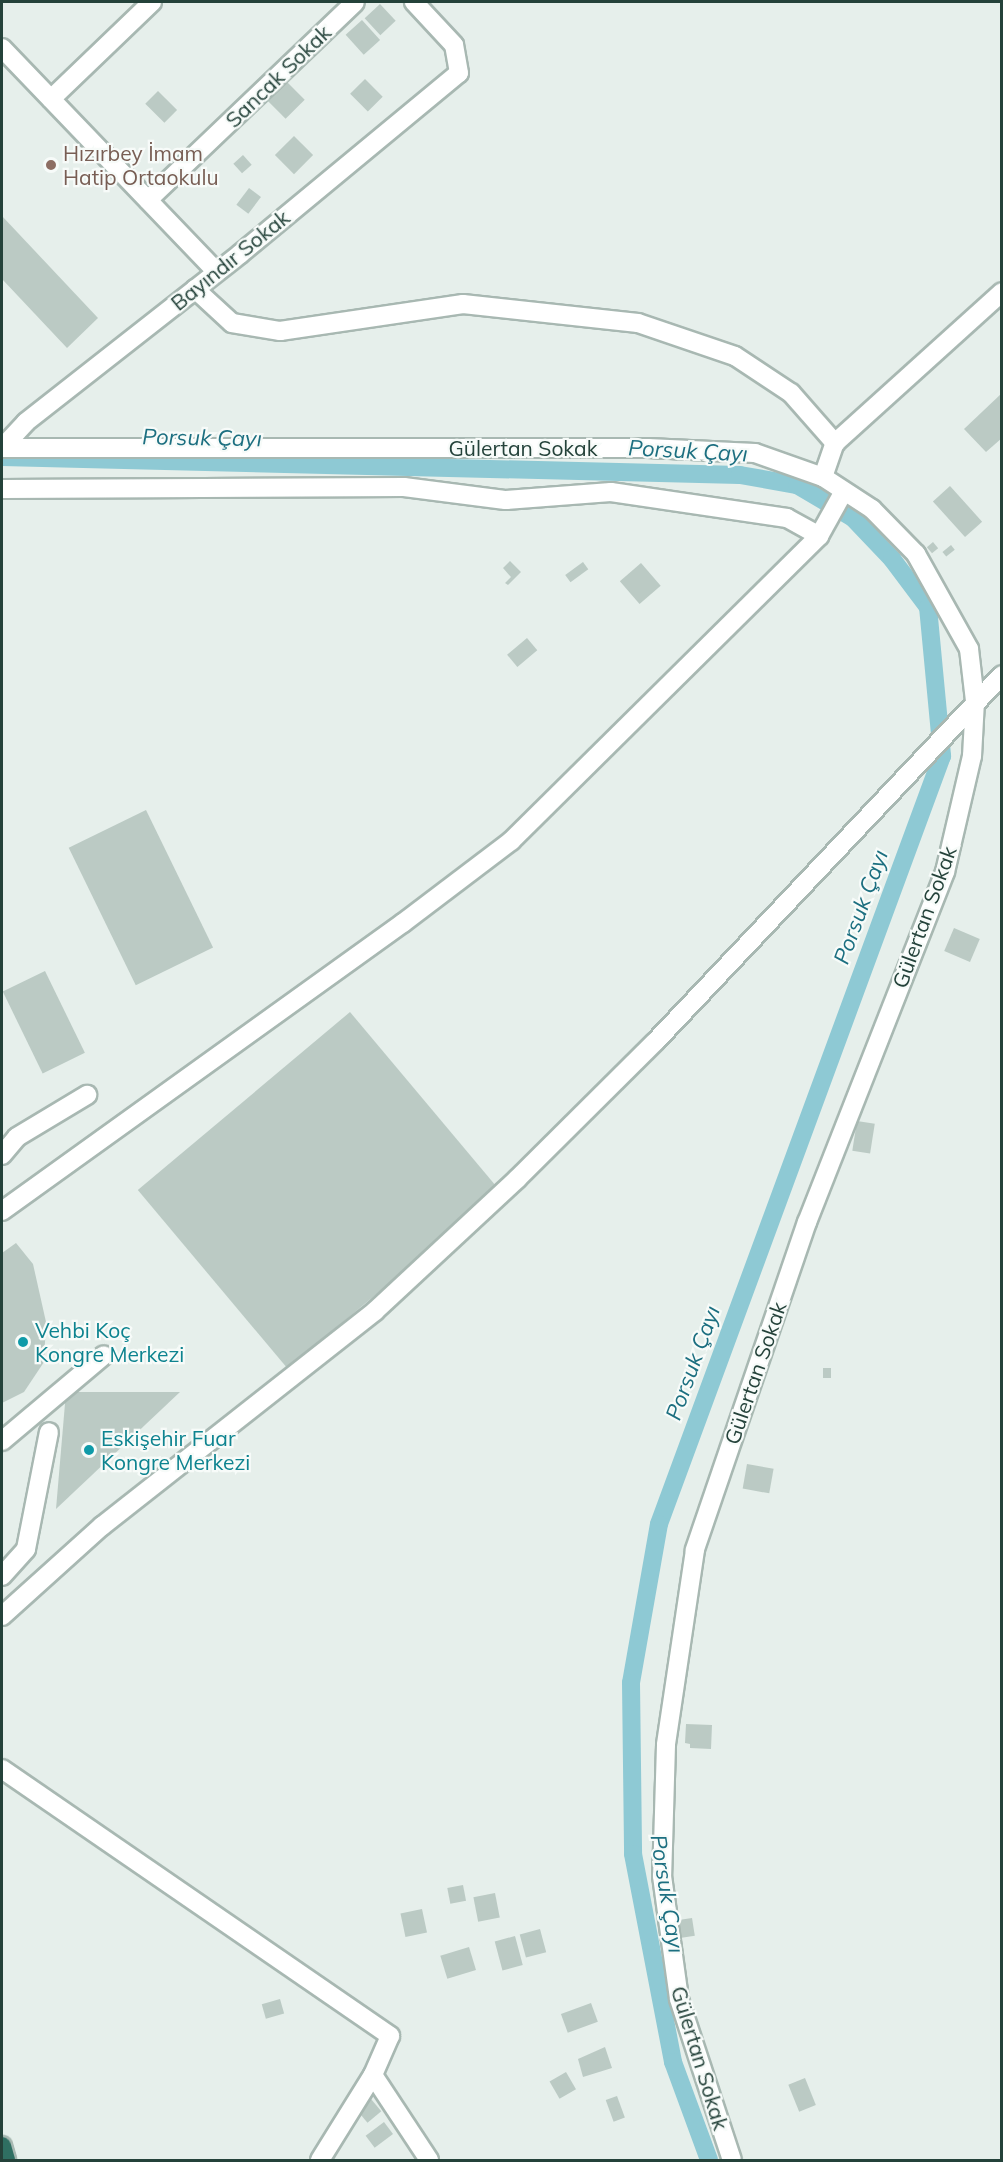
<!DOCTYPE html>
<meta charset="utf-8">
<style>
body{margin:0}
#map{position:relative;width:1003px;height:2162px;overflow:hidden;background:#e6efeb;font-family:Mulish,sans-serif}
div>[style]{position:absolute}
[style*='--x']{left:calc(var(--x)*1px);top:calc(var(--y)*1px);width:calc(var(--w)*1px);rotate:calc(var(--a)*1deg)}
.canal>*{height:18px;margin:-9px;padding:0 9px;transform-origin:9px;border-radius:9px;background:#8ec9d4}
.building>*{inset:0;background:#bbcac4;transform-origin:0 0}
.roads{filter:drop-shadow(2px 0 #a8b8b2) drop-shadow(-2px 0 #a8b8b2) drop-shadow(0 2px #a8b8b2) drop-shadow(0 -2px #a8b8b2)}
.minor>*{height:18px;margin:-9px;padding:0 9px;transform-origin:9px;border-radius:9px;background:#fff}
.highway>*{height:18px;margin:-9px;padding:0 9px;transform-origin:9px;border-radius:9px;background:#2f6f62}
.dots>*{width:16px;height:16px;translate:-50% -50%;box-sizing:border-box;border:3px solid #f7fbf9;border-radius:50%}
span{translate:-50% -50%;white-space:nowrap;text-align:center;line-height:1.15;-webkit-text-stroke:4.5px #f7fbf9;paint-order:stroke}
.street-label{font-size:21px;color:#24423a}
.education-label{font-size:21px;color:#785e54}
.left{translate:0 -50%;text-align:left}
.culture-label{font-size:21px;color:#0d838f}
.water-label{font-size:22px;color:#1c6f80;font-style:italic}
.frame{position:absolute;inset:0;border:3px solid #24423a;pointer-events:none}
</style>
<div id="map">
<div class="canal">
<i style="--x:2;--y:457;--w:738;--a:1.4"></i>
<i style="--x:740;--y:475;--w:58;--a:10"></i>
<i style="--x:797;--y:485;--w:65;--a:30.5"></i>
<i style="--x:853;--y:518;--w:57;--a:46.4"></i>
<i style="--x:892;--y:559;--w:60;--a:53.1"></i>
<i style="--x:928;--y:607;--w:150;--a:84.6"></i>
<i style="--x:942;--y:756;--w:818;--a:110.23"></i>
<i style="--x:659;--y:1524;--w:161;--a:100"></i>
<i style="--x:631;--y:1683;--w:171;--a:89.3"></i>
<i style="--x:633;--y:1854;--w:212;--a:79.1"></i>
<i style="--x:673;--y:2062;--w:104;--a:69.8"></i>
</div>
<div class="building">
<i style="left:380px;top:4px;width:23px;height:21px;rotate:47deg"></i>
<i style="left:362px;top:20px;width:27px;height:22px;rotate:48deg"></i>
<i style="left:365px;top:79px;width:25px;height:21px;rotate:45deg"></i>
<i style="left:287px;top:82px;width:25px;height:27px;rotate:45deg"></i>
<i style="left:158px;top:91px;width:27px;height:18px;rotate:45deg"></i>
<i style="left:294px;top:136px;width:27px;height:27px;rotate:45deg"></i>
<i style="left:243px;top:155px;width:13px;height:13px;rotate:48deg"></i>
<i style="left:249px;top:188px;width:15px;height:21px;rotate:37deg"></i>
<i style="clip-path:polygon(2px 216px,98px 318px,67px 348px,2px 279px)"></i>
<i style="clip-path:polygon(1002px 393px,1002px 438px,986px 452px,964px 429px)"></i>
<i style="left:950px;top:486px;width:48px;height:23px;rotate:48deg"></i>
<i style="left:933px;top:542px;width:8px;height:8px;rotate:50deg"></i>
<i style="left:951px;top:545px;width:6px;height:11px;rotate:51deg"></i>
<i style="clip-path:polygon(510px 561px,521px 572px,508px 585px,505px 583px,511px 577px,503px 568px)"></i>
<i style="left:583px;top:562px;width:9px;height:22px;rotate:54deg"></i>
<i style="left:641px;top:563px;width:30px;height:28px;rotate:49deg"></i>
<i style="left:527px;top:638px;width:16px;height:26px;rotate:50deg"></i>
<i style="left:146px;top:810px;width:153px;height:86px;rotate:64deg"></i>
<i style="left:954px;top:928px;width:28px;height:25px;rotate:23deg"></i>
<i style="left:45px;top:971px;width:91px;height:47px;rotate:64deg"></i>
<i style="left:350px;top:1012px;width:233px;height:277px;rotate:50deg"></i>
<i style="left:857px;top:1121px;width:18px;height:30px;rotate:9deg"></i>
<i style="clip-path:polygon(16px 1243px,33px 1264px,46px 1322px,44px 1362px,24px 1392px,2px 1403px,2px 1253px)"></i>
<i style="left:823px;top:1368px;width:8px;height:10px"></i>
<i style="clip-path:polygon(66px 1392px,180px 1392px,56px 1509px)"></i>
<i style="left:747px;top:1464px;width:27px;height:25px;rotate:10deg"></i>
<i style="clip-path:polygon(686px 1724px,712px 1725px,711px 1749px,690px 1748px,690px 1744px,685px 1743px)"></i>
<i style="left:463px;top:1885px;width:16px;height:16px;rotate:79deg"></i>
<i style="left:495px;top:1893px;width:25px;height:22px;rotate:79deg"></i>
<i style="left:422px;top:1909px;width:24px;height:22px;rotate:78deg"></i>
<i style="left:692px;top:1918px;width:18px;height:15px;rotate:81deg"></i>
<i style="left:540px;top:1929px;width:24px;height:21px;rotate:75deg"></i>
<i style="left:515px;top:1936px;width:30px;height:21px;rotate:75deg"></i>
<i style="left:469px;top:1947px;width:24px;height:30px;rotate:73deg"></i>
<i style="left:280px;top:1999px;width:15px;height:19px;rotate:74deg"></i>
<i style="left:591px;top:2003px;width:20px;height:32px;rotate:70deg"></i>
<i style="clip-path:polygon(605px 2047px,612px 2068px,583px 2077px,578px 2059px)"></i>
<i style="left:566px;top:2072px;width:20px;height:19px;rotate:60deg"></i>
<i style="left:805px;top:2078px;width:29px;height:18px;rotate:68deg"></i>
<i style="left:617px;top:2096px;width:23px;height:12px;rotate:70deg"></i>
<i style="left:371px;top:2099px;width:16px;height:18px;rotate:50deg"></i>
<i style="left:384px;top:2122px;width:15px;height:23px;rotate:53deg"></i>
</div>
<div class="roads">
<div class="minor">
<i style="--x:2;--y:48;--w:310;--a:46.2"></i>
<i style="--x:51;--y:99;--w:140;--a:-43.8"></i>
<i style="--x:148;--y:200;--w:286;--a:-43.7"></i>
<i style="--x:195;--y:289;--w:50;--a:42.6"></i>
<i style="--x:232;--y:323;--w:49;--a:9.5"></i>
<i style="--x:280;--y:331;--w:185;--a:-8.4"></i>
<i style="--x:463;--y:304;--w:176;--a:6.2"></i>
<i style="--x:638;--y:323;--w:102;--a:18.8"></i>
<i style="--x:735;--y:356;--w:67;--a:33.5"></i>
<i style="--x:791;--y:393;--w:67;--a:48.7"></i>
<i style="--x:2;--y:448;--w:646;--a:0"></i>
<i style="--x:648;--y:448;--w:107;--a:2.7"></i>
<i style="--x:755;--y:453;--w:72;--a:19.4"></i>
<i style="--x:823;--y:477;--w:59;--a:33.1"></i>
<i style="--x:872;--y:509;--w:63;--a:45.6"></i>
<i style="--x:916;--y:554;--w:109;--a:60.8"></i>
<i style="--x:969;--y:649;--w:52;--a:83.4"></i>
<i style="--x:975;--y:701;--w:55;--a:93.1"></i>
<i style="--x:972;--y:756;--w:119;--a:103.1"></i>
<i style="--x:945;--y:872;--w:376;--a:111.5"></i>
<i style="--x:807;--y:1222;--w:347;--a:108.9"></i>
<i style="--x:695;--y:1550;--w:197;--a:98.5"></i>
<i style="--x:666;--y:1745;--w:131;--a:91.7"></i>
<i style="--x:662;--y:1876;--w:124;--a:82.1"></i>
<i style="--x:679;--y:1999;--w:169;--a:71.8"></i>
<i style="--x:2;--y:448;--w:35;--a:-47"></i>
<i style="--x:26;--y:422;--w:272;--a:-38.1"></i>
<i style="--x:240;--y:254;--w:284;--a:-39.6"></i>
<i style="--x:459;--y:73;--w:28;--a:-100"></i>
<i style="--x:454;--y:45;--w:59;--a:-132.9"></i>
<i style="--x:823;--y:477;--w:36;--a:-71"></i>
<i style="--x:835;--y:443;--w:225;--a:-42.1"></i>
<i style="--x:2;--y:489;--w:402;--a:-0.3"></i>
<i style="--x:404;--y:487;--w:103;--a:7.3"></i>
<i style="--x:506;--y:500;--w:105;--a:-4.4"></i>
<i style="--x:611;--y:492;--w:178;--a:8.4"></i>
<i style="--x:787;--y:518;--w:37;--a:29"></i>
<i style="--x:2;--y:1155;--w:23;--a:-50"></i>
<i style="--x:17;--y:1137;--w:82;--a:-31"></i>
<i style="--x:2;--y:1211;--w:494;--a:-35.7"></i>
<i style="--x:403;--y:923;--w:136;--a:-37.2"></i>
<i style="--x:511;--y:841;--w:433;--a:-44.7"></i>
<i style="--x:819;--y:536;--w:51;--a:-60.9"></i>
<i style="--x:2;--y:1441;--w:133;--a:-40.1"></i>
<i style="--x:2;--y:1576;--w:36;--a:-48"></i>
<i style="--x:26;--y:1549;--w:119;--a:-78.9"></i>
<i style="--x:2;--y:1616;--w:135;--a:-42"></i>
<i style="--x:102;--y:1526;--w:347;--a:-38.2"></i>
<i style="--x:375;--y:1311;--w:194;--a:-42.9"></i>
<i style="--x:517;--y:1179;--w:194;--a:-44.8"></i>
<i style="--x:655;--y:1042;--w:505;--a:-46.6"></i>
<i style="--x:2;--y:1769;--w:471;--a:34.5"></i>
<i style="--x:390;--y:2036;--w:43;--a:113.6"></i>
<i style="--x:373;--y:2075;--w:102;--a:56.6"></i>
<i style="--x:320;--y:2160;--w:100;--a:-58.1"></i>
</div>
<div class="highway">
<i style="--x:2;--y:2146;--w:15;--a:74"></i>
</div>
</div>
<div class="dots">
<i style="left:51px;top:165px;background:#8d6e63"></i>
<i style="left:23px;top:1342px;background:#0f9aa8"></i>
<i style="left:89px;top:1450px;background:#0f9aa8"></i>
</div>
<div class="street-label">
<span style="left:278px;top:76px;rotate:-44deg">Sancak Sokak</span>
<span style="left:230px;top:260px;rotate:-39deg">Bayındır Sokak</span>
<span style="left:523px;top:448px">Gülertan Sokak</span>
<span style="left:924px;top:917px;rotate:-70deg">Gülertan Sokak</span>
<span style="left:755px;top:1373px;rotate:-71deg">Gülertan Sokak</span>
<span style="left:700px;top:2058px;rotate:73deg">Gülertan Sokak</span>
</div>
<div class="education-label">
<span class="left" style="left:63px;top:165px">Hızırbey İmam<br>Hatip Ortaokulu</span>
</div>
<div class="culture-label">
<span class="left" style="left:35px;top:1342px">Vehbi Koç<br>Kongre Merkezi</span>
<span class="left" style="left:101px;top:1450px">Eskişehir Fuar<br>Kongre Merkezi</span>
</div>
<div class="water-label">
<span style="left:202px;top:438px;rotate:1deg">Porsuk Çayı</span>
<span style="left:688px;top:451px;rotate:3deg">Porsuk Çayı</span>
<span style="left:861px;top:907px;rotate:-70deg">Porsuk Çayı</span>
<span style="left:693px;top:1363px;rotate:-70deg">Porsuk Çayı</span>
<span style="left:667px;top:1894px;rotate:81deg">Porsuk Çayı</span>
</div>
<div class="frame"></div>
</div>
